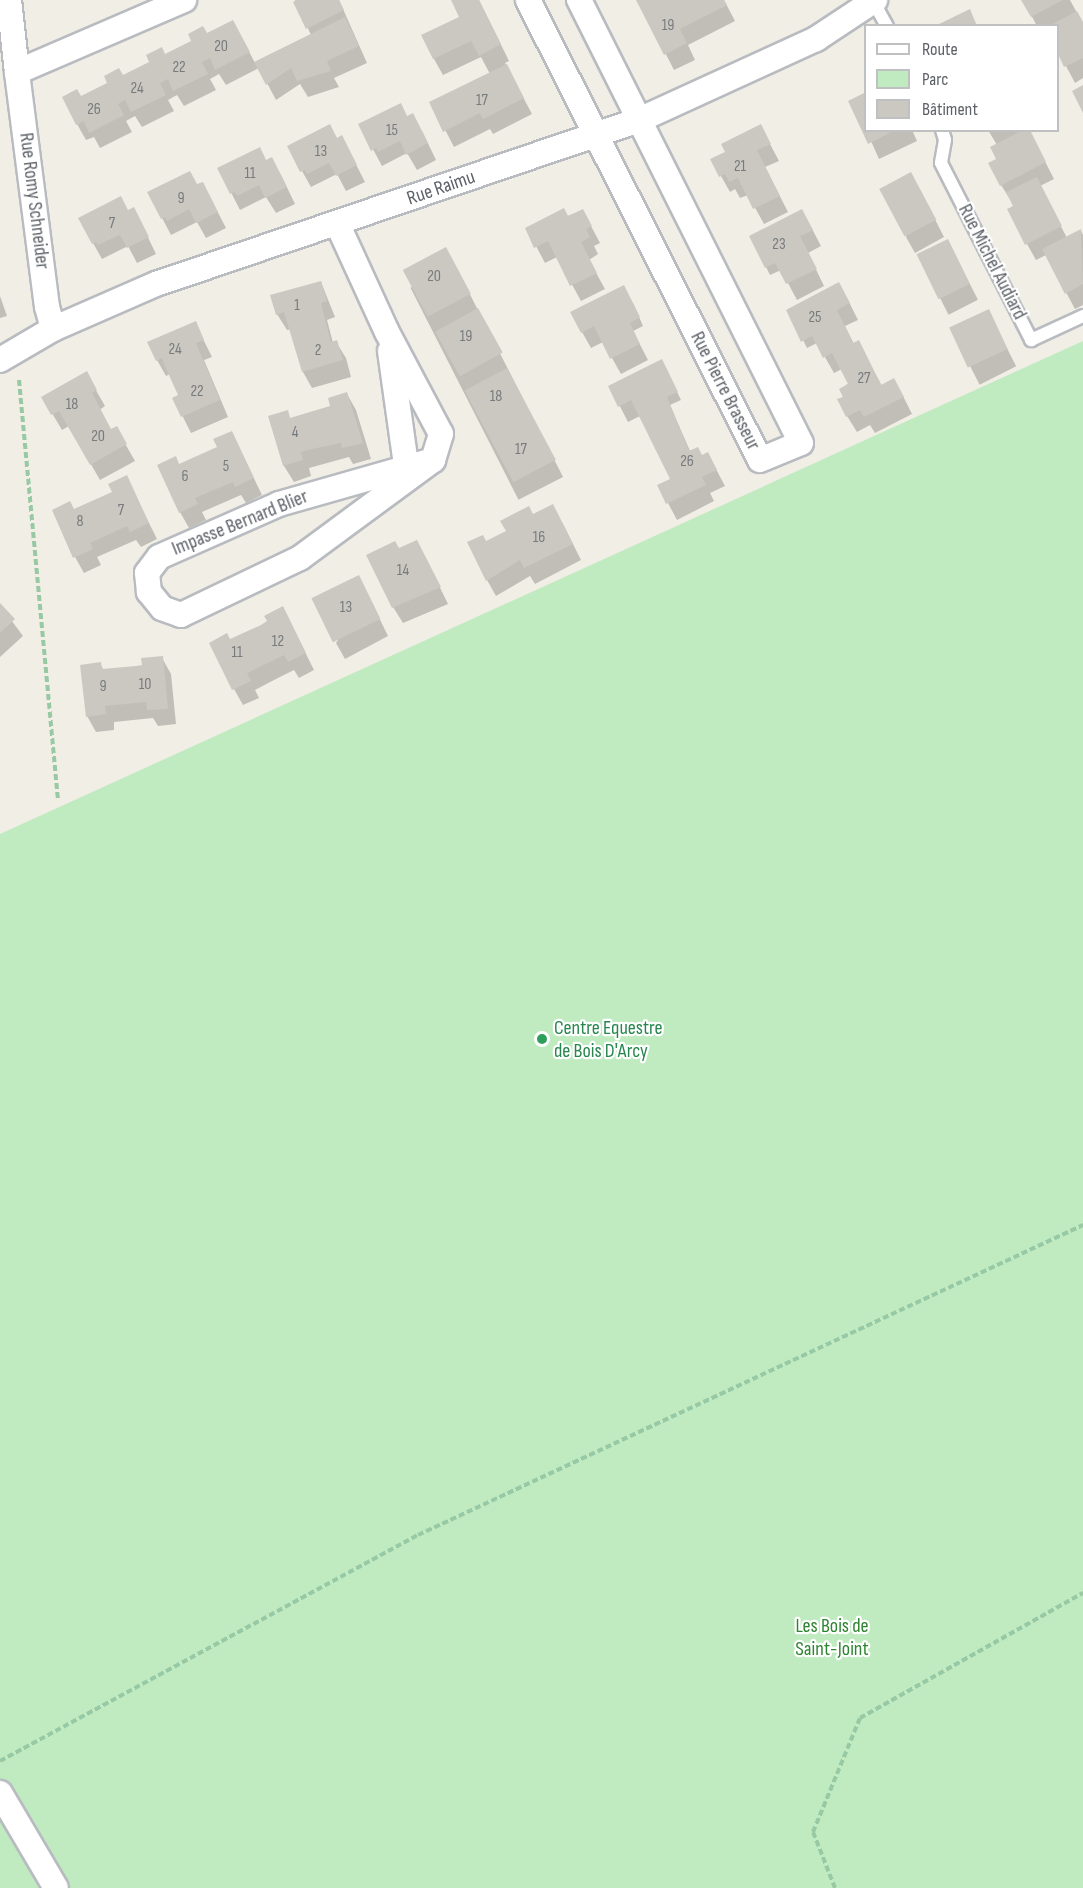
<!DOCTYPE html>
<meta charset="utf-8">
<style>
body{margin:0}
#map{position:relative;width:1083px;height:1888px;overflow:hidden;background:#f0eee5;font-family:"Sofia Sans Condensed",sans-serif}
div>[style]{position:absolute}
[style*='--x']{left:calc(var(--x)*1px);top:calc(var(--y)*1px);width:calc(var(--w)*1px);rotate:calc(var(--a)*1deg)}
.green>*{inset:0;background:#c0eac0}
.shadow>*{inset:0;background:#0003;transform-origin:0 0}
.building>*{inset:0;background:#cbc8c2;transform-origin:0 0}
.path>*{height:4px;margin-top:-2px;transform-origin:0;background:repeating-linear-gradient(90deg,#97c9a4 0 6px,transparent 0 9px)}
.roads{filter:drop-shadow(2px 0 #b8bbc0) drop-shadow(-2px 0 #b8bbc0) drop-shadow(0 2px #b8bbc0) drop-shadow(0 -2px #b8bbc0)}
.lane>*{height:12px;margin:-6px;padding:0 6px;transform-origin:6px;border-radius:6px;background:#fff}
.street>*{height:24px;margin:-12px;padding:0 12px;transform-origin:12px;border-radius:12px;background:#fff}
.dots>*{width:16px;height:16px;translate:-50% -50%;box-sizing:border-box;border:3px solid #fff;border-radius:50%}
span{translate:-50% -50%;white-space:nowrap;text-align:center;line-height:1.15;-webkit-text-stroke:4.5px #fff;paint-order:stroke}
.number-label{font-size:16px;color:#787b7e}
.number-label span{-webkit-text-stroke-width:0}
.street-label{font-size:20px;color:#5d6167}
.leisure-label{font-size:20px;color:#27864d}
.left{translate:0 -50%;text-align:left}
.park-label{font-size:20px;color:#2e8430}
.legend{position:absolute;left:864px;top:24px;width:195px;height:108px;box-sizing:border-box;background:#fff;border:2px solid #bec0c2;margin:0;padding:8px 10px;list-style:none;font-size:18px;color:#5d6167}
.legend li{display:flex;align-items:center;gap:12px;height:30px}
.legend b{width:30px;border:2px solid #bec0c2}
</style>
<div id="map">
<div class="green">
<i style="clip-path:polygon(1083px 341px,1083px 1888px,0 1888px,0 834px)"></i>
</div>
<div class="shadow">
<i style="clip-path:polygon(295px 0,339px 0,367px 63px,334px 78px,339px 87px,308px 97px,300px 84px,276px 100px,259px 68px,226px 85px,219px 74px,210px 79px,216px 90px,184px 106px,177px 95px,168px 100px,174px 111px,142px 127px,135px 116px,126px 121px,132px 132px,100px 148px,94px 137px,86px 140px,77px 124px,80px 98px,206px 35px,242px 38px,255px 63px,311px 35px)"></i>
<i style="clip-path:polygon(453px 0,479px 0,509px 61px,505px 63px,532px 114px,493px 134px,490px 129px,454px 147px,431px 103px,490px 74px,481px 57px,443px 75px,434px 59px,423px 35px,461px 17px)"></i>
<i style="clip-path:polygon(638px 0,724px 0,735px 21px,688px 45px,695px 60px,674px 70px)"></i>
<i style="clip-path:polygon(1023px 0,1070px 0,1083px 24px,1083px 78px,1075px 83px,1058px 51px,1058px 26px,1037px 26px)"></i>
<i style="clip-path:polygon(408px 118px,422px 131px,436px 160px,417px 170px,407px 153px,382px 166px,360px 125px)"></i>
<i style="clip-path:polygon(866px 130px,912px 130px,917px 141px,879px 159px)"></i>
<i style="clip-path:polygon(988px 130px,1029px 130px,1054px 179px,1040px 186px,1067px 238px,1081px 231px,1083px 235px,1083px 305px,1075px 309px,1046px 255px,1036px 260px,1027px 244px,1015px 207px,1001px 185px,997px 145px)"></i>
<i style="clip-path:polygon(342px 137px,365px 182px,346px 191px,337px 174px,311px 187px,302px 171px)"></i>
<i style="clip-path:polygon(769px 142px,779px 161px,765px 167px,788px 212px,764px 224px,748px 195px,740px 198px,735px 189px,730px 192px,712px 160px)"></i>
<i style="clip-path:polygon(266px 161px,281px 175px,295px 204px,276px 213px,266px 197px,240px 210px,219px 169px)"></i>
<i style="clip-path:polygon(197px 186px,211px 199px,226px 228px,206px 238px,197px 222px,171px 235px,149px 193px)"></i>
<i style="clip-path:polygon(920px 190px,944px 237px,915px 253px,906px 237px)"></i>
<i style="clip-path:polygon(128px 211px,142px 225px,156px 254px,137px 263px,128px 246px,102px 259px,93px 243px)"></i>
<i style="clip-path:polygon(583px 211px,600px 243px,594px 246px,598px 254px,589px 260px,605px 289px,581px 301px,557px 257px,545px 263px,527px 229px)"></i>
<i style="clip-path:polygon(811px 227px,821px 246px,808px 253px,824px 286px,797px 300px,781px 270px,770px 275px,751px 237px)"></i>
<i style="left:948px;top:241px;width:66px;height:33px;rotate:63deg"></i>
<i style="left:455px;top:265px;width:238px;height:50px;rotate:63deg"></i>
<i style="clip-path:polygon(321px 282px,335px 317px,327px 320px,333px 343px,336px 342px,346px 358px,351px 377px,312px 388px,303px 372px,291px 329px,287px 330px,277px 314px)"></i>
<i style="clip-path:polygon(0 296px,7px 316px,0 318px)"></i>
<i style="clip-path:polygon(848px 300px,858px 320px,845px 326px,854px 344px,867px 358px,882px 386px,903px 396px,912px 414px,875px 433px,870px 425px,857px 432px,847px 416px,841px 389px,849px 383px,842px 369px,834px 373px,817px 343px,807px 348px,788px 310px)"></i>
<i style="clip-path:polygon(633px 303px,643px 326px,633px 331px,648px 360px,621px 374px,603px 342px,591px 348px,582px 332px)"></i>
<i style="left:988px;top:311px;width:62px;height:41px;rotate:63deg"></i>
<i style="clip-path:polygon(195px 323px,212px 357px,204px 360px,228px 417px,191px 433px,174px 399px,182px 395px,172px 373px,166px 376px,157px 360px)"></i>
<i style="clip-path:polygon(86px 373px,105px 406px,98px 411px,109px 432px,116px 428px,135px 461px,100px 480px,69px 426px,62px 430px,43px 398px)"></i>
<i style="clip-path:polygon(670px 377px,681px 400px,670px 405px,690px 451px,702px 457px,708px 454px,725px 486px,710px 493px,714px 501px,677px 520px,659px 486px,672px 479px,640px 416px,628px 422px,610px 387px)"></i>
<i style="clip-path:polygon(347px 394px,356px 410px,371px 459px,353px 464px,349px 457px,309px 468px,311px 476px,294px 482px,284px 466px,270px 417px,287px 412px,291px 420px,332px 407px)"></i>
<i style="clip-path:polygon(232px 433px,262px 495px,246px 503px,241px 495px,202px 512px,206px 520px,189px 528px,180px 512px)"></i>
<i style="clip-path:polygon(126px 477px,157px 539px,141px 547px,136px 540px,97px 557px,101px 565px,84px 573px,75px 557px,74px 510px,114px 492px)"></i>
<i style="clip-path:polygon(562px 522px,581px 560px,535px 584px,530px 576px,496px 596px,487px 580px,486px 543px)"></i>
<i style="clip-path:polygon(399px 550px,425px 557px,448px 604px,403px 623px,393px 607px)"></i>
<i style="clip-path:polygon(367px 593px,388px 636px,345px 659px,336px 643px)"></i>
<i style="clip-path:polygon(0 605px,23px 636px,0 657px)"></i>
<i style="clip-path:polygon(291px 624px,314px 670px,299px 678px,294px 670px,274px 680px,255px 690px,259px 698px,243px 705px,234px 689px,231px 643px)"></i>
<i style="clip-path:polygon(162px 658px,171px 674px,176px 724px,158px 726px,153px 718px,114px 722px,114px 730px,96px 732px,87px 716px,100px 664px,105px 672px,144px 666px)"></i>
</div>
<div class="building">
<i style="clip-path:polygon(297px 0,339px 0,344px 10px,306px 29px,293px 2px)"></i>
<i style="clip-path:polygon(451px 0,479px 0,501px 44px,479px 56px,471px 41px,433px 59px,421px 35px,459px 17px)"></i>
<i style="clip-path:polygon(636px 0,724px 0,727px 5px,680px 29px,687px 43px,664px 55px)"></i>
<i style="clip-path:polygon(1021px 0,1063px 0,1031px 17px)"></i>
<i style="clip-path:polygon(970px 9px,977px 26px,935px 26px)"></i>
<i style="clip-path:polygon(1077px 11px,1083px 22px,1083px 58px,1064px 67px,1058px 54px,1058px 26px,1049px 26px)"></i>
<i style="clip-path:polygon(345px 17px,359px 46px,327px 61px,331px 71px,297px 81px,291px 68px,266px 85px,254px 62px)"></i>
<i style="clip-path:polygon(233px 20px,250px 52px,215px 70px,210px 58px,202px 62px,208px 74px,173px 91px,168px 79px,160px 83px,166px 95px,131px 112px,125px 100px,118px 104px,124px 115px,89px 133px,84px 121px,76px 125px,62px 97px,77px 89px,81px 96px,107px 83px,104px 76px,119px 68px,123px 75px,149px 62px,146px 55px,162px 47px,165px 54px,191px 41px,188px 34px,203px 26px,207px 33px)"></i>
<i style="clip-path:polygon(507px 64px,524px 98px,483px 119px,480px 113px,443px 132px,429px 102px)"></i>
<i style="clip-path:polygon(1083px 85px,1083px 113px,1072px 91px)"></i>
<i style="clip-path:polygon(866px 92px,866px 130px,895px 130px,868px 144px,848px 101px)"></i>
<i style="clip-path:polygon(401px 103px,407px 116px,413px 113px,428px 143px,406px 155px,400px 141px,378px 152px,376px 148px,371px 151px,358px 124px)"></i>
<i style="clip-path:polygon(330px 124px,337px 138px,342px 135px,357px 165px,336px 176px,329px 163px,307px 174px,305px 170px,300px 172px,287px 146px)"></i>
<i style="clip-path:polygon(761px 124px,771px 144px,757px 150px,780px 196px,753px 209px,738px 178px,729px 182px,725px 174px,719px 177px,710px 159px,725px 152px,721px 144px)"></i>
<i style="clip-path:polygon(1023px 130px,1030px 130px,1046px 162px,1000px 186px,988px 163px,996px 159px,990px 147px)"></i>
<i style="clip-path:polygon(260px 147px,266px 160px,272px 157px,287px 187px,265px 198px,259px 185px,237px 196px,235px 192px,230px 194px,217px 168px)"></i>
<i style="clip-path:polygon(190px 171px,197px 184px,203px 182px,218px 212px,196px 223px,189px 209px,167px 221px,165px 217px,161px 219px,147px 192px)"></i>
<i style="left:911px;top:172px;width:54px;height:36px;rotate:62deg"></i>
<i style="clip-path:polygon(1037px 177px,1062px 226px,1025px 245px,1007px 209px,1013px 206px,1006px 192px)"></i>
<i style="clip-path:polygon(121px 196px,128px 210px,134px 207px,149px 237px,127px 248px,120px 235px,98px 245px,96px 242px,92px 244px,78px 218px)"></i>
<i style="clip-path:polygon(564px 208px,568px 216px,583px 209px,592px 226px,586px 229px,590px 237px,581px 242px,597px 273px,570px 286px,548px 241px,534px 248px,525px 228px)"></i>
<i style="clip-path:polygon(802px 209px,813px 230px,800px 236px,817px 269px,786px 284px,775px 263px,765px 268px,749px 236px)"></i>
<i style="clip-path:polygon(1081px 229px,1083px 284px,1065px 294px,1042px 249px)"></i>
<i style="left:948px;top:239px;width:50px;height:35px;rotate:64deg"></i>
<i style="left:446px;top:247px;width:53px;height:49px;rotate:62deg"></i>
<i style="clip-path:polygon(321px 281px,327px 301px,321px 303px,329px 335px,331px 342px,337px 340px,343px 360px,302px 372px,284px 312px,276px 315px,270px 295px)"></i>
<i style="clip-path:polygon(839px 282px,850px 303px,837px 310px,853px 343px,859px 340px,881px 385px,894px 378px,904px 397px,864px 417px,860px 410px,846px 417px,837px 399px,843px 397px,839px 389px,848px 384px,832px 353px,823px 358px,812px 336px,801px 342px,786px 310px)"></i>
<i style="clip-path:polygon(624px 285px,640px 317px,630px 323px,640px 344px,610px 359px,594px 326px,581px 333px,570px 312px)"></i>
<i style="left:478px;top:308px;width:51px;height:49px;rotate:61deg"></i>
<i style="left:989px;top:309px;width:44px;height:44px;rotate:65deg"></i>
<i style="clip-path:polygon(196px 321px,204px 340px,196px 343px,220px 400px,181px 417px,172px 398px,178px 395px,164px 364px,162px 358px,156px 361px,147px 342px)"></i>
<i style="clip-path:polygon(662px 359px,678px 392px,667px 397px,689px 451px,698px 447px,702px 455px,708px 452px,717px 470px,702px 477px,706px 485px,666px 504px,657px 485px,670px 479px,631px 400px,618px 407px,608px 386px)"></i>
<i style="left:507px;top:368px;width:104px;height:48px;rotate:62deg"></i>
<i style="clip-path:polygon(87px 371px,97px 390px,92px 393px,111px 429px,117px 426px,127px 444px,90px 465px,59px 411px,51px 415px,41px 397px)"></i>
<i style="clip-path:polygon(347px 392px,363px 443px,342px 448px,341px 443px,307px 450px,301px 452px,303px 460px,283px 466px,268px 416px,288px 410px,290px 418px,330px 406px,328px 398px)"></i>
<i style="clip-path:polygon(232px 431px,254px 478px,235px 487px,233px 482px,195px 498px,198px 504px,179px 513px,157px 465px,176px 456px,179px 464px,217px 447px,213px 439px)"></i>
<i style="clip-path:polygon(127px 475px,149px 523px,130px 532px,127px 526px,90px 543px,93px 549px,73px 558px,52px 510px,70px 501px,74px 509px,112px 492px,108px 484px)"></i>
<i style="clip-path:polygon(553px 504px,573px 544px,524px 568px,520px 560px,486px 581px,467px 542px,483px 535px,486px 541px,506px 531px,500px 521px,529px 506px,533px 514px)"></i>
<i style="clip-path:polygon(417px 540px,441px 587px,392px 608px,366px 555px,395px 541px,399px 548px)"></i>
<i style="left:359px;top:575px;width:49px;height:53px;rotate:64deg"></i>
<i style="clip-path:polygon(0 603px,15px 619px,0 633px)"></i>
<i style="clip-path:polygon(283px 606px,306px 653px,288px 662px,284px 655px,266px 664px,247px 673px,251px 681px,232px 690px,209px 643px,227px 633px,230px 639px,261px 625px,267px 621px,264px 616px)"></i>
<i style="clip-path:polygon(163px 656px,168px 709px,147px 710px,146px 702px,105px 706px,106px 714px,86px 717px,80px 665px,101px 662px,102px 669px,136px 666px,142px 665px,141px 658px)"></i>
</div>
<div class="path">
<i style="--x:19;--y:380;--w:420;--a:84.7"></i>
<i style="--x:0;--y:1761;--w:475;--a:-28.4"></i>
<i style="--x:418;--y:1535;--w:734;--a:-24.99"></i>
<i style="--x:835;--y:1888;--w:60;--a:-111.4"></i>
<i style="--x:813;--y:1832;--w:123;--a:-67.6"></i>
<i style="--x:860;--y:1718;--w:256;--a:-29.3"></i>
</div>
<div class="roads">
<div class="lane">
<i style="--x:873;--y:1;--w:29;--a:61"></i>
<i style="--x:942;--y:130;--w:10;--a:73"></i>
<i style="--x:945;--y:140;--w:23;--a:100"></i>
<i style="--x:941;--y:163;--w:199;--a:63"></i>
<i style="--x:1031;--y:340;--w:57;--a:-24.8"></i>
</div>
<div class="street">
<i style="--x:9;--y:0;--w:72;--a:83.7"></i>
<i style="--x:528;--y:0;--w:515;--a:63.24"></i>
<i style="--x:760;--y:460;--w:44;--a:-22.5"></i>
<i style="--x:801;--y:443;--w:496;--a:-116.6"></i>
<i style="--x:337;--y:223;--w:120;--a:65.4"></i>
<i style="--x:387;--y:332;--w:115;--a:62.1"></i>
<i style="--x:441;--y:434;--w:27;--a:107"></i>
<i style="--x:433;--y:460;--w:165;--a:143.6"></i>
<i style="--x:300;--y:558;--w:132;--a:154.4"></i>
<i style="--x:181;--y:615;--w:20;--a:-160"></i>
<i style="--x:162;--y:608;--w:21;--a:-129"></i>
<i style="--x:149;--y:592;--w:19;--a:-96"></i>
<i style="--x:147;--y:573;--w:20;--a:-53"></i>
<i style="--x:159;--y:557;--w:131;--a:-23.8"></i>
<i style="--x:279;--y:504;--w:160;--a:-15.9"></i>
<i style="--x:53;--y:329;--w:23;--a:-105"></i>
<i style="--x:47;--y:307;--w:237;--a:-97.3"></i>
<i style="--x:17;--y:72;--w:182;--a:-23.3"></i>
<i style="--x:390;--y:351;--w:115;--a:82"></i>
<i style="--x:0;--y:360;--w:61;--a:-30.3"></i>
<i style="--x:53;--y:329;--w:112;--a:-23.6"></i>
<i style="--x:156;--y:284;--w:510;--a:-18.75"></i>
<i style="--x:639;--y:120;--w:195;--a:-24.6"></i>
<i style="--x:816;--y:39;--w:71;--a:-33.5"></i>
<i style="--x:0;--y:1793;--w:110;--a:59.5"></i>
</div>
</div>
<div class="dots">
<i style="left:542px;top:1039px;background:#2e9e5b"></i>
</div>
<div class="number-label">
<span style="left:668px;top:26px">19</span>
<span style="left:221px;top:47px">20</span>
<span style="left:179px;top:68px">22</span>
<span style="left:137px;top:89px">24</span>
<span style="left:482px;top:101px">17</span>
<span style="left:94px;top:110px">26</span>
<span style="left:392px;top:131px">15</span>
<span style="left:321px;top:152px">13</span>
<span style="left:740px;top:167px">21</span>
<span style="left:250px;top:174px">11</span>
<span style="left:181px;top:199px">9</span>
<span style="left:112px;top:224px">7</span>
<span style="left:779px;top:245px">23</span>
<span style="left:434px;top:277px">20</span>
<span style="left:297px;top:306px">1</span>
<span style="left:815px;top:318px">25</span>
<span style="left:466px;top:337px">19</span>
<span style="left:175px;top:350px">24</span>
<span style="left:318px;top:351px">2</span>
<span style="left:864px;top:379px">27</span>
<span style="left:197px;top:392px">22</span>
<span style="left:496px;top:397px">18</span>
<span style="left:72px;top:405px">18</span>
<span style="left:295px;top:433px">4</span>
<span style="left:98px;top:437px">20</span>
<span style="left:521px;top:450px">17</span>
<span style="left:687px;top:462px">26</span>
<span style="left:226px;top:467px">5</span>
<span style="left:185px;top:477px">6</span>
<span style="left:121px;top:511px">7</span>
<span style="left:80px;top:522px">8</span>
<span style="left:539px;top:538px">16</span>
<span style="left:403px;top:571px">14</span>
<span style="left:346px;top:608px">13</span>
<span style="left:278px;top:642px">12</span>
<span style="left:237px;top:653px">11</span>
<span style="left:145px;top:685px">10</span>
<span style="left:103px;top:687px">9</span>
</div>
<div class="street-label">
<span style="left:441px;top:188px;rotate:-19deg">Rue Raimu</span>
<span style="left:34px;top:201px;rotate:83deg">Rue Romy Schneider</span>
<span style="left:992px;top:262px;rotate:63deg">Rue Michel Audiard</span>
<span style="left:725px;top:391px;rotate:63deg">Rue Pierre Brasseur</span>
<span style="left:240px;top:523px;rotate:-22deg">Impasse Bernard Blier</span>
</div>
<div class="leisure-label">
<span class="left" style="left:554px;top:1040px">Centre Equestre<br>de Bois D'Arcy</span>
</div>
<div class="park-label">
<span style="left:832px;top:1638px">Les Bois de<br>Saint-Joint</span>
</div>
<ul class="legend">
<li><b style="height:8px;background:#fff"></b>Route</li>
<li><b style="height:16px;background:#c0eac0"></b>Parc</li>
<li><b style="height:16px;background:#cbc8c2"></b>Bâtiment</li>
</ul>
</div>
